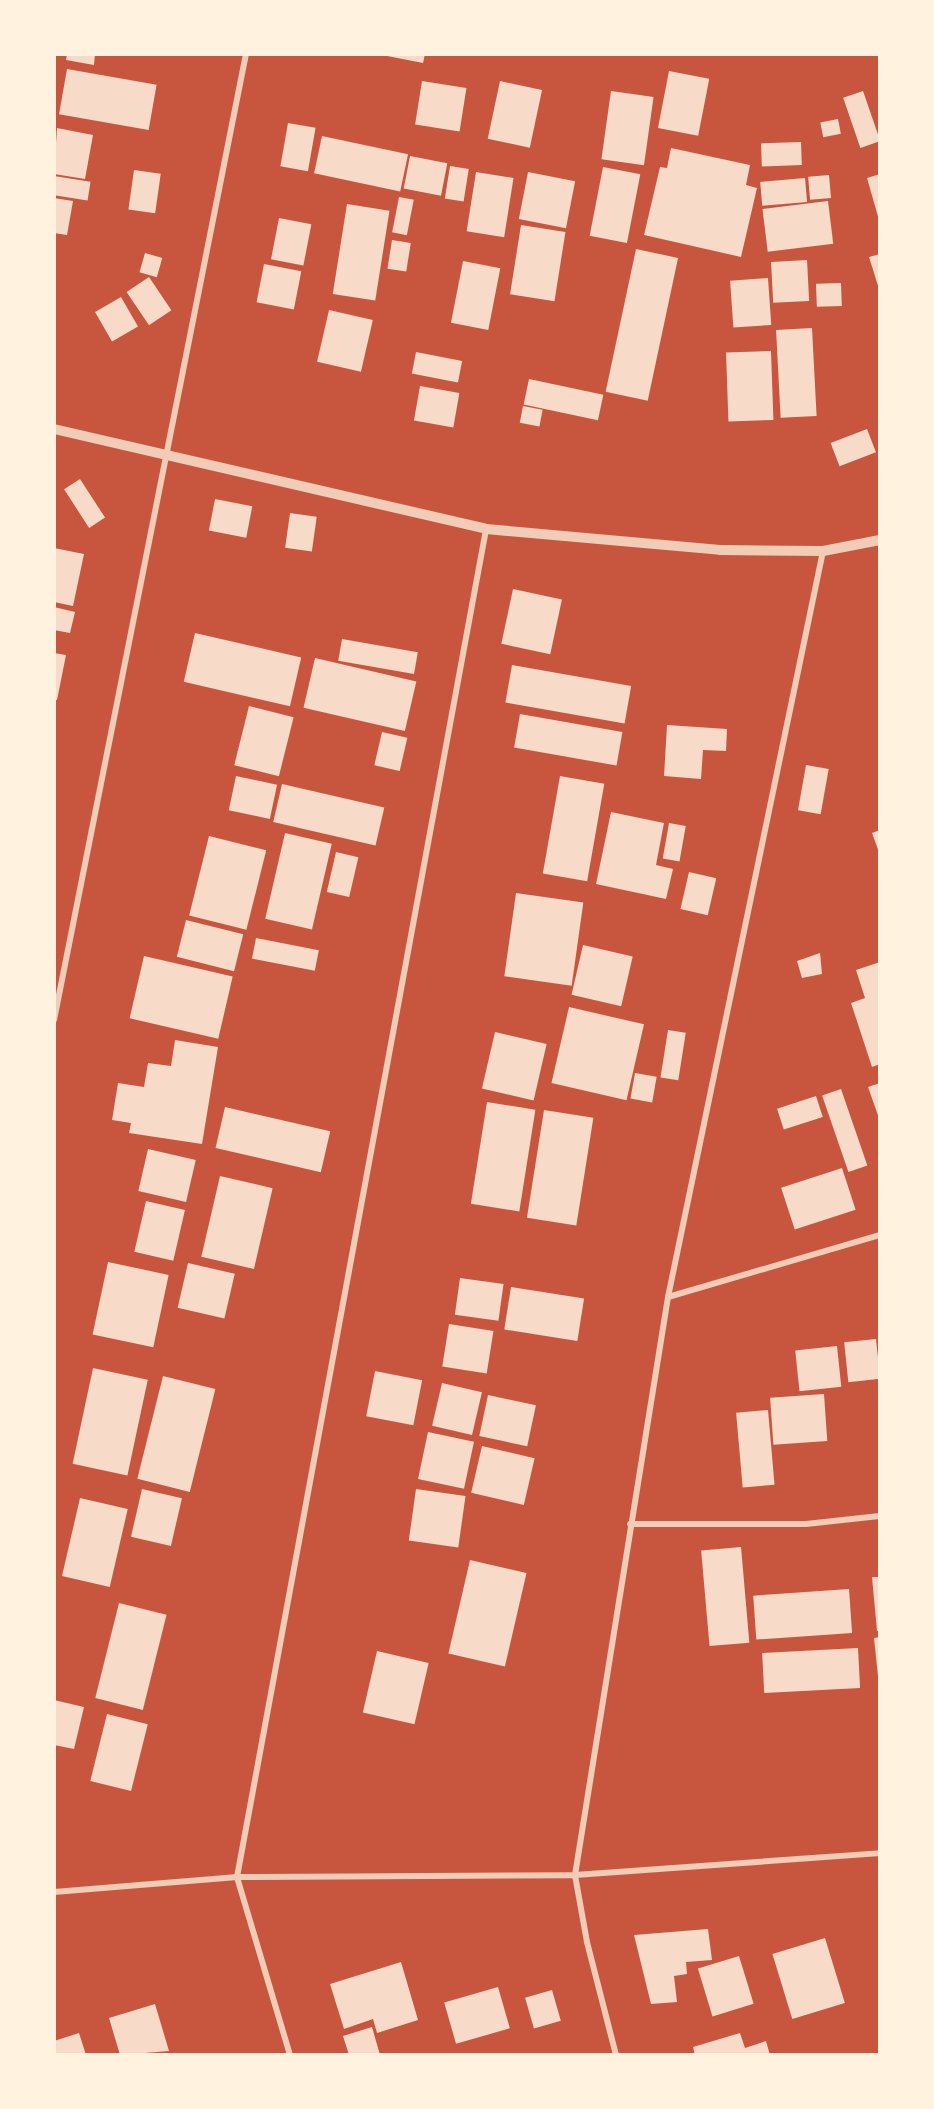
<!DOCTYPE html>
<style>
body{margin:0}
#map{position:relative;width:934px;height:2109px;overflow:hidden;background:#c8553d;font-family:Figtree,sans-serif}
div>[style]{position:absolute}
[style*='--x']{left:calc(var(--x)*1px);top:calc(var(--y)*1px);width:calc(var(--w)*1px);rotate:calc(var(--a)*1deg)}
.building>*{inset:0;background:#f7dbc8;transform-origin:0 0}
.minor>*{height:6px;margin:-3px;padding:0 3px;transform-origin:3px;border-radius:3px;background:#f1ccb7}
.tertiary>*{height:10px;margin:-5px;padding:0 5px;transform-origin:5px;border-radius:5px;background:#f1ccb7}
span{translate:-50% -50%;white-space:nowrap;text-align:center;line-height:1.15;-webkit-text-stroke:4.5px #fff3e0;paint-order:stroke}
.frame{position:absolute;inset:0;border:56px solid #fff3e0;pointer-events:none}
</style>
<div id="map">
<div class="building">
<i style="clip-path:polygon(67px 54px,95px 54px,94px 65px,66px 60px)"></i>
<i style="clip-path:polygon(377px 54px,425px 54px,423px 63px)"></i>
<i style="left:67px;top:69px;width:91px;height:46px;rotate:10deg"></i>
<i style="left:669px;top:71px;width:41px;height:58px;rotate:11deg"></i>
<i style="left:422px;top:81px;width:45px;height:44px;rotate:9deg"></i>
<i style="left:500px;top:81px;width:43px;height:59px;rotate:12deg"></i>
<i style="left:611px;top:91px;width:43px;height:69px;rotate:8deg"></i>
<i style="left:863px;top:91px;width:53px;height:21px;rotate:71deg"></i>
<i style="left:838px;top:119px;width:15px;height:18px;rotate:79deg"></i>
<i style="left:288px;top:123px;width:28px;height:44px;rotate:10deg"></i>
<i style="clip-path:polygon(57px 128px,93px 135px,85px 179px,54px 174px)"></i>
<i style="left:322px;top:136px;width:88px;height:38px;rotate:12deg"></i>
<i style="left:801px;top:142px;width:23px;height:40px;rotate:88deg"></i>
<i style="clip-path:polygon(671px 148px,750px 165px,746px 185px,757px 188px,741px 257px,644px 235px,660px 167px,667px 168px)"></i>
<i style="left:410px;top:156px;width:38px;height:33px;rotate:11deg"></i>
<i style="left:450px;top:166px;width:19px;height:33px;rotate:9deg"></i>
<i style="left:603px;top:167px;width:38px;height:70px;rotate:11deg"></i>
<i style="left:134px;top:170px;width:27px;height:40px;rotate:8deg"></i>
<i style="left:476px;top:172px;width:38px;height:60px;rotate:9deg"></i>
<i style="left:528px;top:172px;width:48px;height:48px;rotate:11deg"></i>
<i style="clip-path:polygon(880px 174px,880px 220px,879px 220px,867px 178px)"></i>
<i style="left:829px;top:175px;width:23px;height:21px;rotate:85deg"></i>
<i style="left:54px;top:176px;width:37px;height:19px;rotate:9deg"></i>
<i style="left:805px;top:178px;width:24px;height:45px;rotate:85deg"></i>
<i style="left:399px;top:197px;width:15px;height:36px;rotate:11deg"></i>
<i style="clip-path:polygon(54px 198px,73px 201px,67px 235px,54px 233px)"></i>
<i style="left:828px;top:201px;width:43px;height:66px;rotate:83deg"></i>
<i style="left:347px;top:204px;width:43px;height:91px;rotate:9deg"></i>
<i style="left:279px;top:218px;width:33px;height:42px;rotate:11deg"></i>
<i style="left:521px;top:225px;width:45px;height:70px;rotate:9deg"></i>
<i style="left:392px;top:240px;width:19px;height:29px;rotate:9deg"></i>
<i style="left:636px;top:249px;width:43px;height:146px;rotate:12deg"></i>
<i style="left:145px;top:253px;width:18px;height:20px;rotate:16deg"></i>
<i style="clip-path:polygon(880px 254px,880px 289px,879px 289px,869px 257px)"></i>
<i style="left:807px;top:260px;width:41px;height:36px;rotate:87deg"></i>
<i style="left:463px;top:261px;width:38px;height:63px;rotate:11deg"></i>
<i style="left:264px;top:264px;width:38px;height:39px;rotate:11deg"></i>
<i style="left:149px;top:277px;width:40px;height:27px;rotate:56deg"></i>
<i style="left:768px;top:278px;width:47px;height:38px;rotate:86deg"></i>
<i style="left:841px;top:283px;width:23px;height:25px;rotate:88deg"></i>
<i style="left:121px;top:297px;width:34px;height:30px;rotate:60deg"></i>
<i style="left:329px;top:310px;width:45px;height:53px;rotate:13deg"></i>
<i style="left:812px;top:328px;width:88px;height:36px;rotate:87deg"></i>
<i style="left:771px;top:351px;width:69px;height:45px;rotate:88deg"></i>
<i style="left:416px;top:352px;width:47px;height:22px;rotate:11deg"></i>
<i style="left:529px;top:379px;width:76px;height:26px;rotate:12deg"></i>
<i style="left:420px;top:386px;width:40px;height:35px;rotate:10deg"></i>
<i style="left:523px;top:406px;width:20px;height:17px;rotate:11deg"></i>
<i style="left:867px;top:429px;width:25px;height:39px;rotate:69deg"></i>
<i style="left:80px;top:479px;width:46px;height:19px;rotate:57deg"></i>
<i style="left:215px;top:499px;width:38px;height:32px;rotate:11deg"></i>
<i style="left:290px;top:513px;width:27px;height:35px;rotate:8deg"></i>
<i style="clip-path:polygon(54px 548px,84px 554px,73px 606px,54px 602px)"></i>
<i style="left:513px;top:589px;width:50px;height:56px;rotate:12deg"></i>
<i style="clip-path:polygon(54px 607px,75px 612px,70px 633px,54px 630px)"></i>
<i style="left:195px;top:633px;width:109px;height:50px;rotate:13deg"></i>
<i style="left:342px;top:639px;width:77px;height:22px;rotate:10deg"></i>
<i style="clip-path:polygon(54px 653px,66px 655px,57px 700px,54px 699px)"></i>
<i style="left:315px;top:658px;width:104px;height:51px;rotate:13deg"></i>
<i style="left:512px;top:665px;width:121px;height:38px;rotate:10deg"></i>
<i style="left:249px;top:706px;width:46px;height:61px;rotate:14deg"></i>
<i style="left:520px;top:714px;width:104px;height:34px;rotate:10deg"></i>
<i style="clip-path:polygon(667px 725px,727px 729px,726px 751px,703px 750px,701px 779px,664px 776px)"></i>
<i style="left:382px;top:732px;width:26px;height:34px;rotate:13deg"></i>
<i style="left:806px;top:765px;width:23px;height:46px;rotate:10deg"></i>
<i style="left:236px;top:776px;width:42px;height:35px;rotate:12deg"></i>
<i style="left:560px;top:776px;width:45px;height:99px;rotate:10deg"></i>
<i style="left:282px;top:784px;width:105px;height:39px;rotate:13deg"></i>
<i style="clip-path:polygon(611px 812px,664px 823px,656px 865px,673px 869px,666px 899px,596px 884px)"></i>
<i style="left:669px;top:823px;width:17px;height:36px;rotate:10deg"></i>
<i style="clip-path:polygon(880px 830px,880px 855px,872px 833px)"></i>
<i style="left:285px;top:833px;width:48px;height:88px;rotate:13deg"></i>
<i style="left:209px;top:836px;width:59px;height:82px;rotate:14deg"></i>
<i style="left:336px;top:852px;width:23px;height:41px;rotate:13deg"></i>
<i style="left:689px;top:872px;width:28px;height:38px;rotate:13deg"></i>
<i style="left:516px;top:893px;width:68px;height:84px;rotate:8deg"></i>
<i style="left:186px;top:920px;width:59px;height:38px;rotate:14deg"></i>
<i style="left:256px;top:938px;width:64px;height:21px;rotate:11deg"></i>
<i style="left:583px;top:945px;width:51px;height:51px;rotate:13deg"></i>
<i style="clip-path:polygon(820px 953px,822px 974px,802px 978px,797px 961px)"></i>
<i style="left:144px;top:956px;width:91px;height:64px;rotate:13deg"></i>
<i style="clip-path:polygon(880px 962px,880px 1064px,872px 1067px,851px 1003px,865px 998px,856px 970px)"></i>
<i style="left:569px;top:1007px;width:77px;height:78px;rotate:13deg"></i>
<i style="left:668px;top:1030px;width:18px;height:48px;rotate:9deg"></i>
<i style="left:495px;top:1032px;width:53px;height:58px;rotate:13deg"></i>
<i style="clip-path:polygon(175px 1040px,218px 1047px,202px 1144px,129px 1133px,131px 1123px,112px 1120px,118px 1083px,144px 1087px,148px 1063px,171px 1066px)"></i>
<i style="left:635px;top:1073px;width:22px;height:26px;rotate:10deg"></i>
<i style="clip-path:polygon(880px 1083px,880px 1121px,868px 1087px)"></i>
<i style="left:841px;top:1089px;width:81px;height:20px;rotate:71deg"></i>
<i style="left:816px;top:1096px;width:22px;height:41px;rotate:72deg"></i>
<i style="left:487px;top:1102px;width:49px;height:103px;rotate:9deg"></i>
<i style="left:225px;top:1107px;width:108px;height:42px;rotate:13deg"></i>
<i style="left:544px;top:1110px;width:50px;height:109px;rotate:9deg"></i>
<i style="left:148px;top:1149px;width:49px;height:43px;rotate:13deg"></i>
<i style="left:842px;top:1168px;width:44px;height:64px;rotate:72deg"></i>
<i style="left:220px;top:1176px;width:54px;height:83px;rotate:13deg"></i>
<i style="left:146px;top:1201px;width:40px;height:52px;rotate:13deg"></i>
<i style="left:108px;top:1262px;width:62px;height:74px;rotate:12deg"></i>
<i style="left:188px;top:1263px;width:48px;height:46px;rotate:13deg"></i>
<i style="left:460px;top:1278px;width:44px;height:37px;rotate:8deg"></i>
<i style="left:511px;top:1287px;width:74px;height:43px;rotate:9deg"></i>
<i style="left:449px;top:1324px;width:45px;height:43px;rotate:9deg"></i>
<i style="left:876px;top:1339px;width:40px;height:32px;rotate:84deg"></i>
<i style="left:837px;top:1346px;width:41px;height:42px;rotate:84deg"></i>
<i style="left:93px;top:1368px;width:56px;height:98px;rotate:12deg"></i>
<i style="left:375px;top:1371px;width:48px;height:46px;rotate:11deg"></i>
<i style="left:163px;top:1376px;width:54px;height:106px;rotate:14deg"></i>
<i style="left:442px;top:1383px;width:41px;height:44px;rotate:13deg"></i>
<i style="left:824px;top:1394px;width:47px;height:54px;rotate:86deg"></i>
<i style="left:488px;top:1395px;width:49px;height:42px;rotate:12deg"></i>
<i style="left:768px;top:1410px;width:75px;height:32px;rotate:85deg"></i>
<i style="left:428px;top:1432px;width:47px;height:48px;rotate:12deg"></i>
<i style="left:482px;top:1446px;width:54px;height:48px;rotate:13deg"></i>
<i style="left:142px;top:1489px;width:41px;height:49px;rotate:13deg"></i>
<i style="left:416px;top:1489px;width:50px;height:52px;rotate:8deg"></i>
<i style="left:80px;top:1498px;width:49px;height:80px;rotate:13deg"></i>
<i style="left:741px;top:1547px;width:96px;height:40px;rotate:85deg"></i>
<i style="left:470px;top:1560px;width:58px;height:96px;rotate:13deg"></i>
<i style="clip-path:polygon(872px 1577px,880px 1577px,880px 1630px,877px 1631px)"></i>
<i style="left:849px;top:1589px;width:44px;height:96px;rotate:86deg"></i>
<i style="left:119px;top:1603px;width:49px;height:98px;rotate:14deg"></i>
<i style="clip-path:polygon(880px 1637px,880px 1676px,878px 1676px,874px 1638px)"></i>
<i style="left:858px;top:1648px;width:40px;height:96px;rotate:87deg"></i>
<i style="left:377px;top:1651px;width:53px;height:63px;rotate:13deg"></i>
<i style="clip-path:polygon(54px 1700px,84px 1707px,74px 1749px,54px 1745px)"></i>
<i style="left:107px;top:1714px;width:42px;height:69px;rotate:14deg"></i>
<i style="clip-path:polygon(708px 1929px,712px 1960px,686px 1962px,687px 1974px,674px 1976px,677px 2002px,651px 2004px,634px 1935px)"></i>
<i style="left:825px;top:1938px;width:68px;height:55px;rotate:73deg"></i>
<i style="left:739px;top:1956px;width:50px;height:43px;rotate:73deg"></i>
<i style="clip-path:polygon(401px 1962px,418px 2020px,377px 2033px,373px 2019px,344px 2029px,330px 1984px)"></i>
<i style="left:498px;top:1987px;width:43px;height:56px;rotate:74deg"></i>
<i style="left:552px;top:1990px;width:32px;height:28px;rotate:74deg"></i>
<i style="clip-path:polygon(155px 2004px,169px 2051px,120px 2055px,109px 2018px)"></i>
<i style="clip-path:polygon(372px 2027px,380px 2055px,349px 2055px,343px 2036px)"></i>
<i style="clip-path:polygon(79px 2033px,86px 2055px,54px 2055px,54px 2041px)"></i>
<i style="clip-path:polygon(740px 2033px,745px 2048px,766px 2041px,770px 2055px,695px 2055px,693px 2047px)"></i>
</div>
<div class="minor">
<i style="--x:54;--y:1020;--w:985;--a:-78.76"></i>
<i style="--x:668;--y:1297;--w:221;--a:-16.3"></i>
<i style="--x:630;--y:1524;--w:176;--a:0"></i>
<i style="--x:806;--y:1524;--w:74;--a:-6.2"></i>
<i style="--x:54;--y:1892;--w:184;--a:-4.7"></i>
<i style="--x:237;--y:1877;--w:338;--a:-0.3"></i>
<i style="--x:575;--y:1875;--w:306;--a:-4.1"></i>
<i style="--x:290;--y:2055;--w:186;--a:-106.6"></i>
<i style="--x:237;--y:1877;--w:1371;--a:-79.53"></i>
<i style="--x:616;--y:2055;--w:117;--a:-104.4"></i>
<i style="--x:587;--y:1942;--w:68;--a:-100.2"></i>
<i style="--x:575;--y:1875;--w:585;--a:-80.86"></i>
<i style="--x:668;--y:1297;--w:762;--a:-78.26"></i>
</div>
<div class="tertiary">
<i style="--x:54;--y:429;--w:443;--a:13"></i>
<i style="--x:486;--y:529;--w:235;--a:5.1"></i>
<i style="--x:720;--y:550;--w:103;--a:0.6"></i>
<i style="--x:823;--y:551;--w:58;--a:-10.9"></i>
</div>
<div class="frame"></div>
</div>
